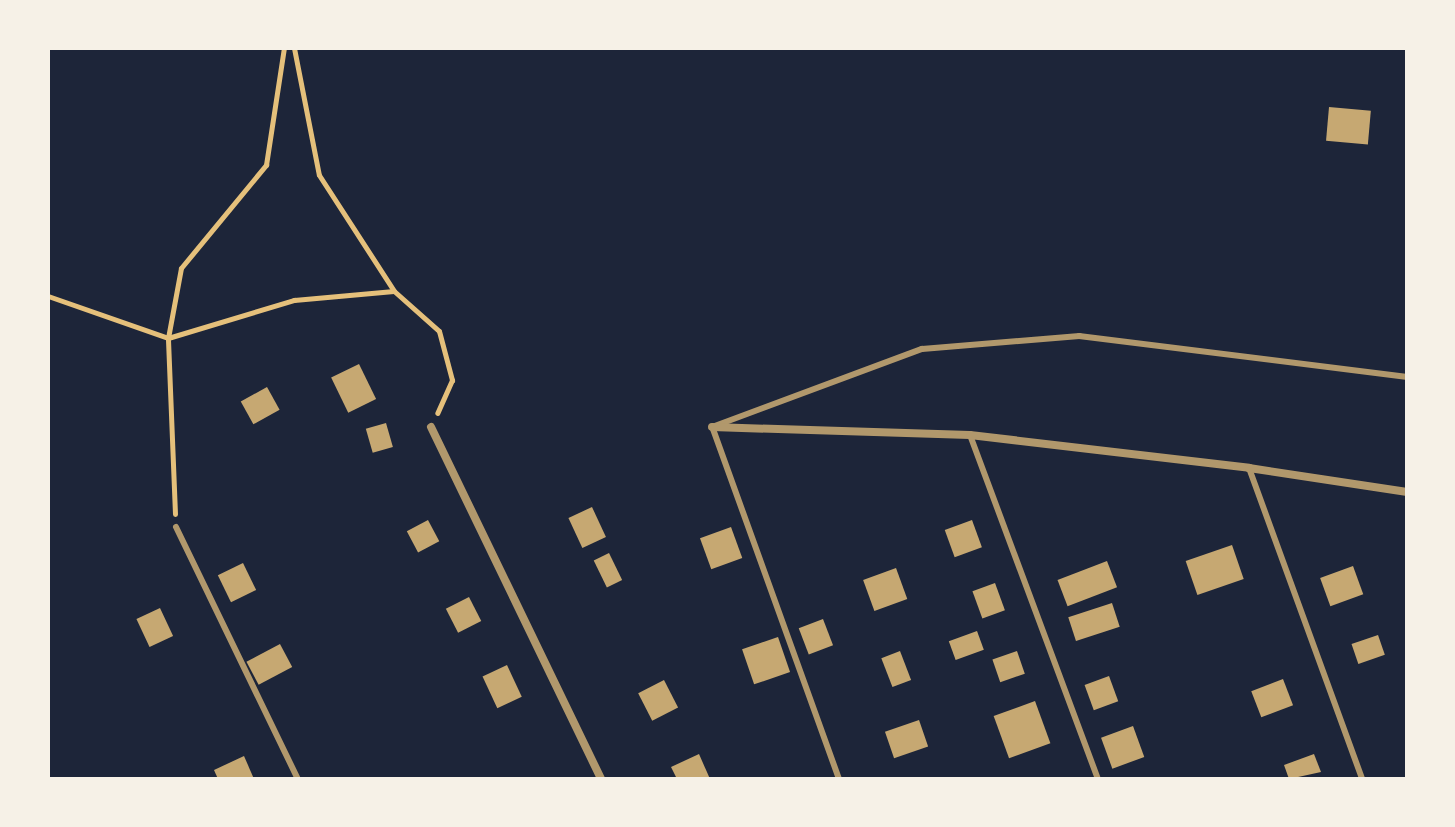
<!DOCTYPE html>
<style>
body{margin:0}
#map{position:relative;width:1455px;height:827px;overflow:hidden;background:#14213d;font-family:"PT Sans Narrow",sans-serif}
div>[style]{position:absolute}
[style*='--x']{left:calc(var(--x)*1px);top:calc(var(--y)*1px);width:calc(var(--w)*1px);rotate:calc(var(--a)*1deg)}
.green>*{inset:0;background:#1d2539;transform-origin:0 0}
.building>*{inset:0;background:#c6a872;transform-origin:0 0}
.path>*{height:5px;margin:-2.5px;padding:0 2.5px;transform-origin:2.5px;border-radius:2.5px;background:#e5c07b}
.service>*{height:6px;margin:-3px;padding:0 3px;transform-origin:3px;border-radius:3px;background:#b1986c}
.minor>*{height:8px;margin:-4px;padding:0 4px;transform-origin:4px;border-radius:4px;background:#b1986c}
span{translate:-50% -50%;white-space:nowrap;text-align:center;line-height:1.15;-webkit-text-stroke:7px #f6f1e7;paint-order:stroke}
.frame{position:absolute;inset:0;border:50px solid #f6f1e7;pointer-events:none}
</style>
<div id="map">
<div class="green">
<i style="left:48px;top:48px;width:1359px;height:731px"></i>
</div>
<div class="building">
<i style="left:1329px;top:107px;width:42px;height:34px;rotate:5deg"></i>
<i style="left:359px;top:364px;width:39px;height:31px;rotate:64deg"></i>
<i style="left:267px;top:387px;width:26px;height:30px;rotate:61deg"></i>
<i style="left:386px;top:423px;width:25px;height:21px;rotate:74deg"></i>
<i style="left:592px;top:507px;width:33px;height:26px;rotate:65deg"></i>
<i style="left:428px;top:520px;width:24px;height:24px;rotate:62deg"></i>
<i style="left:972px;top:520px;width:29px;height:29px;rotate:70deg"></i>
<i style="left:731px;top:527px;width:33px;height:33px;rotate:70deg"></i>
<i style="left:1232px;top:545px;width:36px;height:49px;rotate:71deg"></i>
<i style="left:609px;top:553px;width:30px;height:17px;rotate:64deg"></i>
<i style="left:1107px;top:561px;width:28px;height:53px;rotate:69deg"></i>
<i style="left:243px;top:563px;width:30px;height:28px;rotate:64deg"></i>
<i style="left:1353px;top:566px;width:30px;height:35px;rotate:70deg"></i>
<i style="left:896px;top:568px;width:33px;height:35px;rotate:70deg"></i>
<i style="left:995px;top:583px;width:29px;height:24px;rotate:70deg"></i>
<i style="left:469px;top:597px;width:27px;height:26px;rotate:63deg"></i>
<i style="left:1112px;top:603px;width:25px;height:46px;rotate:72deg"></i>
<i style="left:160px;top:608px;width:31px;height:26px;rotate:65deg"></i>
<i style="left:823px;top:619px;width:28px;height:26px;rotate:69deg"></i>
<i style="left:977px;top:631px;width:20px;height:30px;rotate:70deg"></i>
<i style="left:1378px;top:635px;width:21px;height:28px;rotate:71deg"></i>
<i style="left:778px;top:637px;width:37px;height:38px;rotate:71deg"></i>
<i style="left:280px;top:644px;width:26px;height:38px;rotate:62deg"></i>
<i style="left:900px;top:651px;width:31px;height:20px;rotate:69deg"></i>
<i style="left:1017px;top:651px;width:24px;height:26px;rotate:71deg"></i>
<i style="left:507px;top:665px;width:35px;height:27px;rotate:65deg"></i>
<i style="left:1109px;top:676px;width:27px;height:26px;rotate:70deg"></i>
<i style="left:1283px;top:679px;width:28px;height:34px;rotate:69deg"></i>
<i style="left:664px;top:680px;width:31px;height:29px;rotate:63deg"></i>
<i style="left:1035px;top:701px;width:45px;height:44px;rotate:70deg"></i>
<i style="left:919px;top:720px;width:28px;height:36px;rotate:71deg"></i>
<i style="left:1133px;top:726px;width:33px;height:34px;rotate:70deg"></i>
<i style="clip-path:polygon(699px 754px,710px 779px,677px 779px,671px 767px)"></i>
<i style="clip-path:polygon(1314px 754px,1321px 772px,1289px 779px,1284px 765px)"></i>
<i style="clip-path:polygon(244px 756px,254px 779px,218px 779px,214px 770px)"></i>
</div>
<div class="path">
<i style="--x:294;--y:48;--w:129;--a:78.9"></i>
<i style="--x:319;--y:175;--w:138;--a:57.1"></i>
<i style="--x:48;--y:296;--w:127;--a:19.3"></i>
<i style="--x:168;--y:338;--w:132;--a:-16.8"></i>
<i style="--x:294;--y:300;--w:100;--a:-5.1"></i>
<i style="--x:394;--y:291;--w:60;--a:41.6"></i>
<i style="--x:439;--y:331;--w:51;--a:75.1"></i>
<i style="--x:452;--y:380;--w:36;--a:114"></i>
<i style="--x:175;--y:514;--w:176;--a:-92.3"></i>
<i style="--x:168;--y:338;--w:71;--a:-79.5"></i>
<i style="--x:181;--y:268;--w:134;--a:-50.5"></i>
<i style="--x:266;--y:165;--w:118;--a:-81.3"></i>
</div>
<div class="service">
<i style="--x:970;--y:435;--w:367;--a:69.6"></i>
<i style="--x:1249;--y:468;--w:331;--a:70"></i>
<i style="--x:176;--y:527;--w:280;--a:64.2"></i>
<i style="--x:839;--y:779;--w:374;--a:-109.8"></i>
<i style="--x:712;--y:427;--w:224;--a:-20.4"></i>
<i style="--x:922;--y:349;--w:158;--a:-4.7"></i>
<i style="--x:1079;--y:336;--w:331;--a:7.1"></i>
</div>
<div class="minor">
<i style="--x:431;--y:427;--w:391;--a:64.2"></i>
<i style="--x:712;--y:427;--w:258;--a:1.8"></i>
<i style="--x:970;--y:435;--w:281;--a:6.7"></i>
<i style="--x:1249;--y:468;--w:160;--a:8.6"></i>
</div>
<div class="frame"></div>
</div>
